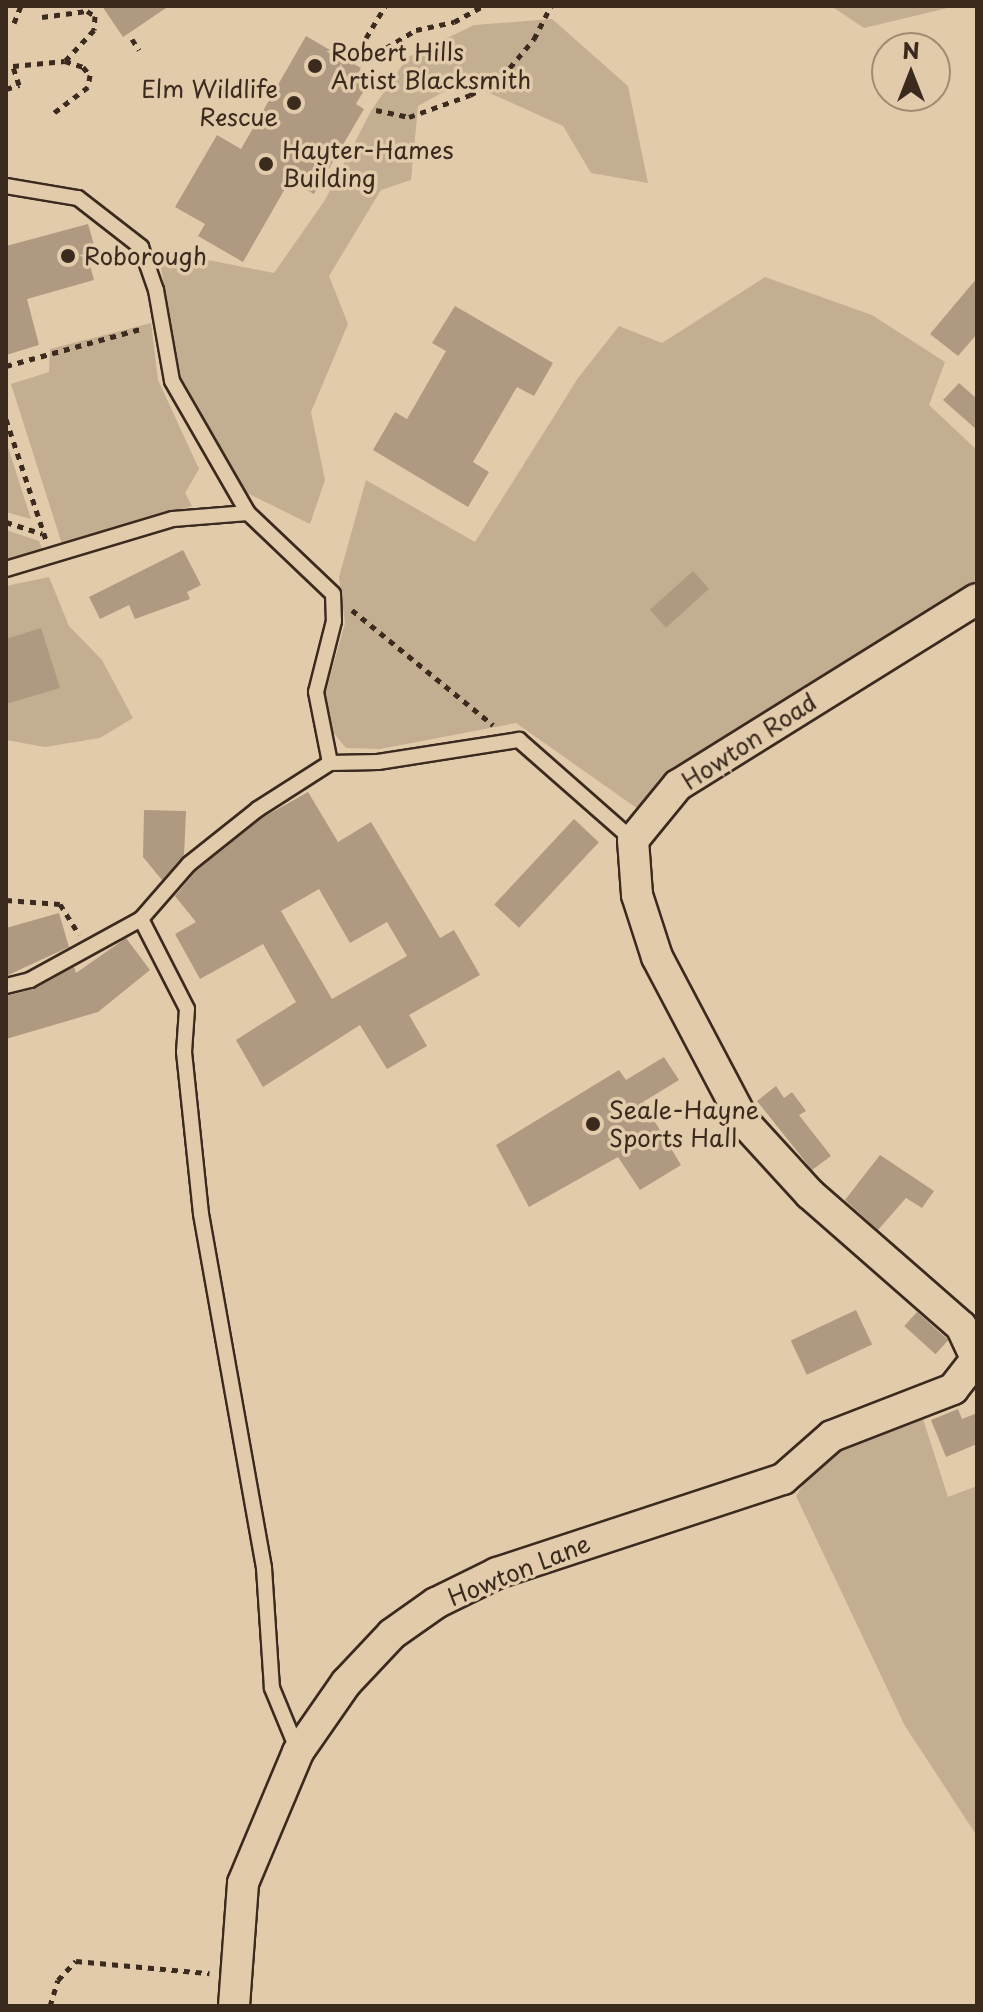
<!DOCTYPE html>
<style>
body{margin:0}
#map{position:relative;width:983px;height:2012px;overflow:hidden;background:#e2cbab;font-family:"Playpen Sans",sans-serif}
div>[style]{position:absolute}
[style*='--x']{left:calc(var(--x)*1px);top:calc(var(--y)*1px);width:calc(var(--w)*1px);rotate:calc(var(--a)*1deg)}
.green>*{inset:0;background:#c4ae91}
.building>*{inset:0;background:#af9980;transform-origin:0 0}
.path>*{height:5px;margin-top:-2.5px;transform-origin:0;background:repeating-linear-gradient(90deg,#3b2a1e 0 6px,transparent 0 12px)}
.roads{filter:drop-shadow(2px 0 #3b2a1e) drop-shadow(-2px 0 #3b2a1e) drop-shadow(0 2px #3b2a1e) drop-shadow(0 -2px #3b2a1e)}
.lane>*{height:14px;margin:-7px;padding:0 7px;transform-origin:7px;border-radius:7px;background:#e2cbab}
.street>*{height:30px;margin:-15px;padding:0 15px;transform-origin:15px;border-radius:15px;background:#e2cbab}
.dots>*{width:22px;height:22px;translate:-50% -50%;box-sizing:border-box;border:4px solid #e2cbab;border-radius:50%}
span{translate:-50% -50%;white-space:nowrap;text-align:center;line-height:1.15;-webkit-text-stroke:7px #e2cbab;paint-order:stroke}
.poi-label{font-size:24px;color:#3b2a1e}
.left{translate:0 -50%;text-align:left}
.right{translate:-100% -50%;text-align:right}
.street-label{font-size:24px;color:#3b2a1e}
.frame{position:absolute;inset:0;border:8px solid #3b2a1e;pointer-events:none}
.north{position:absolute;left:871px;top:32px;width:80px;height:80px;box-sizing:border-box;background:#e2cbab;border:2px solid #9f8b73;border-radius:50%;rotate:0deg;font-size:22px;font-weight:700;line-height:32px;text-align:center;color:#3b2a1e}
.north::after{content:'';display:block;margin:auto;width:28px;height:36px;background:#3b2a1e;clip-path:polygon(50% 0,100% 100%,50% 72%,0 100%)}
</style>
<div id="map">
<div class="green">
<i style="clip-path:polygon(831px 6px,956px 6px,864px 28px)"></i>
<i style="clip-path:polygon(552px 19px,628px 86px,648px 183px,591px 173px,563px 126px,463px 81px,418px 106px,411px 180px,381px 190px,329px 276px,348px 324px,311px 412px,325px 480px,310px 524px,247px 493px,180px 375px,160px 262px,183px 255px,274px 273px,325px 200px,371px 111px,408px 57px,474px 25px)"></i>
<i style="clip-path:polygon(765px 277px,872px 315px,945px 362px,929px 405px,977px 450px,977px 588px,638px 809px,516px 723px,380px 749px,346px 748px,331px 730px,325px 694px,345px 623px,339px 577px,366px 480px,475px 542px,578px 378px,619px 326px,662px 343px)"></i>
<i style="clip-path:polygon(151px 323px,158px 380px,199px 469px,185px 493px,192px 506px,62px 544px,11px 384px,49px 372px,50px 349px)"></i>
<i style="clip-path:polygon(6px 441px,31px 519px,6px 512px)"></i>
<i style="clip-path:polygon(6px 530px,39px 541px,43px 551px,6px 560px)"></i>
<i style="clip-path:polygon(49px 577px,69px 626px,102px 660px,133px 718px,100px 738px,45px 747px,6px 740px,6px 586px)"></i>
<i style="clip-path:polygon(922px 1416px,948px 1497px,977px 1486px,977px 1836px,905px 1726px,796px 1496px,811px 1472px,841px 1447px)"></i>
</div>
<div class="building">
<i style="clip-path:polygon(102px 6px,169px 6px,123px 37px)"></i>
<i style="clip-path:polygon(306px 36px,361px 68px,354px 81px,366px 87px,356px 104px,364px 109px,314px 194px,290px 180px,243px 262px,198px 236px,205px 224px,175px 207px,217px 135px,241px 149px)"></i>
<i style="clip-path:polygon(88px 224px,94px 245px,85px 247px,94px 280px,27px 299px,39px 345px,6px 355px,6px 246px)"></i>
<i style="clip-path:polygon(977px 278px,977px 334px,958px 356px,930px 334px)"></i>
<i style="clip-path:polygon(455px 306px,553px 363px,534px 396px,517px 387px,473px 462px,489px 472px,468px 507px,373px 450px,395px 412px,407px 419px,446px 351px,432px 343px)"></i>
<i style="clip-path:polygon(959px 383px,977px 399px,977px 430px,943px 400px)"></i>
<i style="clip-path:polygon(183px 550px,201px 585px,187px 592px,190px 599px,135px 619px,129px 605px,100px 619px,89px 597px)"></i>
<i style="left:693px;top:571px;width:24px;height:58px;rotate:48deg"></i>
<i style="clip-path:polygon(41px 628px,60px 688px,6px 704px,6px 639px)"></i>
<i style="clip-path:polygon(evenodd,308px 792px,338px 842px,371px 822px,440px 938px,454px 930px,480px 975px,409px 1015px,427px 1046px,387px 1069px,360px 1025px,263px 1087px,236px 1040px,296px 1002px,263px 944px,200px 979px,175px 934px,196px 922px,175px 896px,196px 871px,262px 818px,308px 792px,319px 889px,350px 943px,387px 922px,407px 956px,332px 999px,281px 911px,319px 889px)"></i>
<i style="clip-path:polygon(144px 810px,186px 811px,184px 855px,162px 880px,143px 857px)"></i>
<i style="left:574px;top:819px;width:34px;height:117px;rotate:43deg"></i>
<i style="clip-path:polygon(59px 913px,69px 947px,6px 976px,6px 928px)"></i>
<i style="clip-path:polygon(126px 938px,150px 970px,98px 1012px,6px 1039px,6px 996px,34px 989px,74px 967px,76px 973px)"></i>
<i style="clip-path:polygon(664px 1057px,679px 1080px,643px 1102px,681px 1165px,640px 1190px,618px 1157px,529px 1207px,496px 1145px,619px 1070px,626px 1080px)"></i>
<i style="clip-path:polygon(776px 1086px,784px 1098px,792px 1092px,806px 1111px,799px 1115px,831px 1156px,812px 1170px,757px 1101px)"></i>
<i style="clip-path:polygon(880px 1155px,934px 1191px,922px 1208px,906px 1198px,878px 1230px,845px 1200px)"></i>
<i style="left:856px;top:1310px;width:38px;height:72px;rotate:65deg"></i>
<i style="left:917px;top:1312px;width:42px;height:19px;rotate:42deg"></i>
<i style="clip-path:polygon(958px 1409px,962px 1419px,977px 1413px,977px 1444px,946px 1457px,931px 1420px)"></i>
</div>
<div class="path">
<i style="--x:42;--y:17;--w:45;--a:-7.6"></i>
<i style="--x:87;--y:11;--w:9;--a:32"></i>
<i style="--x:95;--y:16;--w:14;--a:94"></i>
<i style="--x:94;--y:30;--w:42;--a:133.1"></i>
<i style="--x:65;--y:61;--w:19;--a:18"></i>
<i style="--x:83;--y:67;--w:11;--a:49"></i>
<i style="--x:90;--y:75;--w:12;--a:99"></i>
<i style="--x:88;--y:87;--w:46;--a:142.9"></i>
<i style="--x:14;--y:23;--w:18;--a:-68"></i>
<i style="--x:366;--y:38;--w:37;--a:-59"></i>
<i style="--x:132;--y:39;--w:13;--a:58"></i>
<i style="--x:386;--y:48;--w:35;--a:-31"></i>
<i style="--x:416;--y:30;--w:39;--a:-12"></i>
<i style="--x:454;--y:22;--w:33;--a:-29"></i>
<i style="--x:6;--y:89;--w:14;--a:-17"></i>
<i style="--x:19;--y:85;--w:20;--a:-108"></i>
<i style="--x:13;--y:66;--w:52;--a:-5.5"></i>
<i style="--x:376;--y:110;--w:34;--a:12"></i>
<i style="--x:409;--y:117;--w:65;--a:-19.8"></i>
<i style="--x:470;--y:95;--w:37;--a:-29"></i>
<i style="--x:502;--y:77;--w:50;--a:-49.9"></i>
<i style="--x:534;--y:39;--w:37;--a:-63"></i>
<i style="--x:6;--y:366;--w:143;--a:-15.4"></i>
<i style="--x:6;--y:419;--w:127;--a:71.7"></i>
<i style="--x:6;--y:522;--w:38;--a:18"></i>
<i style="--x:352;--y:610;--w:182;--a:39.2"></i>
<i style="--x:6;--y:900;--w:54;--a:4.2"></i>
<i style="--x:60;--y:904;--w:36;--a:58"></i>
<i style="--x:50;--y:2006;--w:27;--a:-73"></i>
<i style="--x:58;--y:1980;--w:26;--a:-47"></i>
<i style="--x:76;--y:1961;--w:134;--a:5.2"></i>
</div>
<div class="roads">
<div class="lane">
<i style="--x:6;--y:186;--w:73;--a:9.5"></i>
<i style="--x:78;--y:198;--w:80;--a:37.9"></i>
<i style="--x:141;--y:247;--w:46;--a:70.8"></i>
<i style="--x:156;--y:290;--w:92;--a:80"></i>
<i style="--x:172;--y:381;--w:152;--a:60.1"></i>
<i style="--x:248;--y:513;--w:117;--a:43.6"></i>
<i style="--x:333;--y:594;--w:27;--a:88"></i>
<i style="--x:334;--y:621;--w:73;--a:104.2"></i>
<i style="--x:316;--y:692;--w:72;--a:78.8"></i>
<i style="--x:330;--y:763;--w:48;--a:-1.2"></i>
<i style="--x:378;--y:762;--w:143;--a:-8.9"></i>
<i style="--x:519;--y:740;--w:152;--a:41.3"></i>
<i style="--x:6;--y:569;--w:174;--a:-16.7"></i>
<i style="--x:173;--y:519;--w:75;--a:-4.6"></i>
<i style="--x:141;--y:919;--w:101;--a:62.9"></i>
<i style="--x:187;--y:1009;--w:43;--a:94"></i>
<i style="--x:184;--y:1052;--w:163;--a:84"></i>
<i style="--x:201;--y:1214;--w:360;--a:79.9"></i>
<i style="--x:264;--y:1568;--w:120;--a:86.2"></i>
<i style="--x:272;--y:1688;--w:68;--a:67.6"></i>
<i style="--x:6;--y:986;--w:25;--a:-14"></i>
<i style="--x:30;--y:980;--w:127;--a:-28.8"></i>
<i style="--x:141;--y:919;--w:73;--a:-48.9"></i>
<i style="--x:189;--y:864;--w:88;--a:-38.6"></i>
<i style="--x:258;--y:809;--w:85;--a:-32.6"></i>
</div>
<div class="street">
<i style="--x:977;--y:599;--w:352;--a:148.1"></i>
<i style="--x:678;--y:785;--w:71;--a:129.3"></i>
<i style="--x:633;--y:840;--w:55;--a:85.8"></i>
<i style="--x:637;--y:895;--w:65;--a:72.1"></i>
<i style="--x:657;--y:957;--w:187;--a:62.2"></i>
<i style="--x:744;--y:1122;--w:98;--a:47.5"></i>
<i style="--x:810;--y:1194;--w:201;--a:41.2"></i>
<i style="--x:961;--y:1326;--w:38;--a:65"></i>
<i style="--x:234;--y:2006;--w:123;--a:-85.8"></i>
<i style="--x:243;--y:1883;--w:142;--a:-67.2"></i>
<i style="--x:298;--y:1752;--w:84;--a:-55.2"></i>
<i style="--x:346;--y:1683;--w:67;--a:-46.8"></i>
<i style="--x:392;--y:1634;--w:54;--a:-35.2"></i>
<i style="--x:436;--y:1603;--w:68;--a:-26.2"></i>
<i style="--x:497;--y:1573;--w:301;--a:-18.2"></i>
<i style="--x:783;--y:1479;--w:65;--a:-41.3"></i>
<i style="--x:832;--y:1436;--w:130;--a:-21.2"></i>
<i style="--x:953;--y:1389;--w:37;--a:-52"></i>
</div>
</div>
<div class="dots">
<i style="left:315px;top:66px;background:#3b2a1e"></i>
<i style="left:294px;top:103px;background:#3b2a1e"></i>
<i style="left:266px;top:164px;background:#3b2a1e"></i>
<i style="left:68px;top:256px;background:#3b2a1e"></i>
<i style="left:593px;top:1124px;background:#3b2a1e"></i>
</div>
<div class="poi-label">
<span class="left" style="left:331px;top:66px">Robert Hills<br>Artist Blacksmith</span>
<span class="right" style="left:278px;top:103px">Elm Wildlife<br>Rescue</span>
<span class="left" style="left:282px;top:164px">Hayter-Hames<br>Building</span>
<span class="left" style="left:84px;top:256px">Roborough</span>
<span class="left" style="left:609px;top:1124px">Seale-Hayne<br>Sports Hall</span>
</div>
<div class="street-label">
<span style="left:749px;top:741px;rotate:-33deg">Howton Road</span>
<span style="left:519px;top:1570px;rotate:-22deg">Howton Lane</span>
</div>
<div class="frame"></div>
<div class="north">N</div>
</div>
